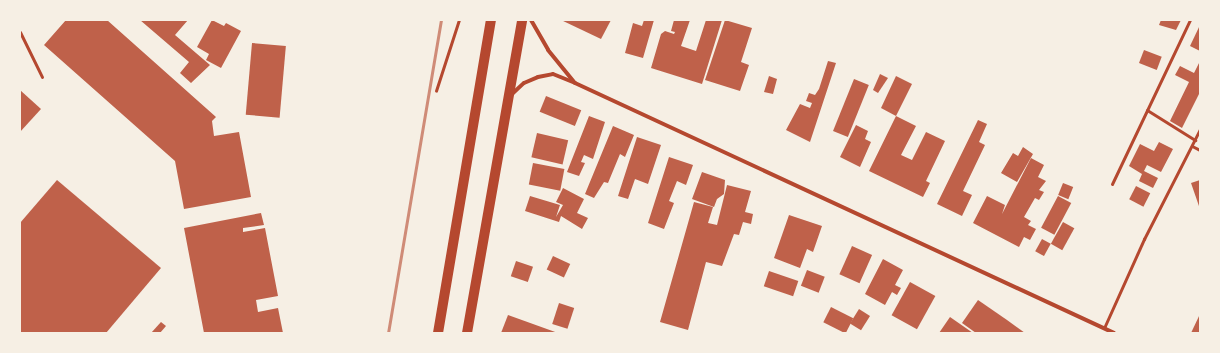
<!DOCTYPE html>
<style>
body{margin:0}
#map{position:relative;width:1220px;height:353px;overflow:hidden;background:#f6efe4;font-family:"DM Sans",sans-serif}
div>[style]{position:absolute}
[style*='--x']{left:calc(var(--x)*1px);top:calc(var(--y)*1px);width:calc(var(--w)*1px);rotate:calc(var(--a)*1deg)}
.building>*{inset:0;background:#bf614a;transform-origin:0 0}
.path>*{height:2.5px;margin:-1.25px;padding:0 1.25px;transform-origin:1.25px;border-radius:1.25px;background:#b5482f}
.service>*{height:3px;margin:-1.5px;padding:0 1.5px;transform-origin:1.5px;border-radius:1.5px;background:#b5482f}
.minor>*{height:4px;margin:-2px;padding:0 2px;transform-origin:2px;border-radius:2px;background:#b5482f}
.primary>*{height:10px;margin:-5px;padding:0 5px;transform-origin:5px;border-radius:5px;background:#b5482f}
.rail>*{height:3px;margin:-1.5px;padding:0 1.5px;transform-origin:1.5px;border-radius:1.5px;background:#cf8b77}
span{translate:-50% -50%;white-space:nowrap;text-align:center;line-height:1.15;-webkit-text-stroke:4px #f6efe4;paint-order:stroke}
.frame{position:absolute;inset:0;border:21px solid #f6efe4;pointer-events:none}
</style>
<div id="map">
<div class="building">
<i style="clip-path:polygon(66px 20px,107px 20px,216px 117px,212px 121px,214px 136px,239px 132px,251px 197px,184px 209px,175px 161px,44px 45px)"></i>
<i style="clip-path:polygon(140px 20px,188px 20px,175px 35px,210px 65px,191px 83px,180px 73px,189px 62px)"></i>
<i style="clip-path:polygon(212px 20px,224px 26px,226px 23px,241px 31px,221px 68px,206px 60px,209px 54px,197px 47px)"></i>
<i style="clip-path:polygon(561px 20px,611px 20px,601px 39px)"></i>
<i style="clip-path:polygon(644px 20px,654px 20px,643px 58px,625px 53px,633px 23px,642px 26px)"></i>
<i style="clip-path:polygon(674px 20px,690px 20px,681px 46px,696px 51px,706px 20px,722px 20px,702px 84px,651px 68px,661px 34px,665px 31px,674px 34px,675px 32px,671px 31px)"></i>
<i style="clip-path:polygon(725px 20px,752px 28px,741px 62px,749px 65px,740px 91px,705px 80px)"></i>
<i style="clip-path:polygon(1161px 20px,1181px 20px,1176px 30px,1159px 25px)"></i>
<i style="clip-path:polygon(1200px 25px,1200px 51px,1190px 46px)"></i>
<i style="left:252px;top:43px;width:34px;height:72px;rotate:5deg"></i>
<i style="left:1144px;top:50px;width:19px;height:14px;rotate:21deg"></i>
<i style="clip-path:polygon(828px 61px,836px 63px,810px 142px,786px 130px,800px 104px,810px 108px,812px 103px,806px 101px,809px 93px,815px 95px,819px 89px)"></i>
<i style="clip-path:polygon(1200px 61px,1200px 92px,1182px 128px,1170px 121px,1189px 82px,1175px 75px,1180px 66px,1194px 73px)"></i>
<i style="clip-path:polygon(880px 74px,888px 78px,878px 93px,873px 90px)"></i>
<i style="clip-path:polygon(769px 76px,777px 79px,773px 94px,764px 92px)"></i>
<i style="clip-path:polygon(896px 76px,912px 84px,896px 116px,916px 126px,901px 155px,912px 160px,926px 132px,945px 141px,926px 181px,930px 183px,923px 197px,869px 171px,896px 116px,881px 108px)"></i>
<i style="left:854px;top:79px;width:16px;height:56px;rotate:22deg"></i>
<i style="clip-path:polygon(20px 90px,41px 109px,20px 132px)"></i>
<i style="left:546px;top:96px;width:38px;height:17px;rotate:22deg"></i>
<i style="clip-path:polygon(589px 116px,605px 122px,593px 159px,584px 155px,581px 162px,585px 163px,579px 176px,567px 172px)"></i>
<i style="clip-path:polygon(978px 120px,987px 124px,979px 142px,985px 145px,963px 191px,972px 195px,962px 216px,937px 204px)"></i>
<i style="clip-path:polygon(856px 125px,868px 131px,865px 139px,871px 142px,860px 167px,840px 157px)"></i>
<i style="clip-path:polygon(613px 126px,634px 135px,625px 157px,620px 154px,608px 183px,604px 182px,594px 198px,585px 194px)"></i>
<i style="left:537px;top:133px;width:32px;height:25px;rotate:13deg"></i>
<i style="clip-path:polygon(637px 137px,661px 145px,648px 184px,635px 179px,628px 199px,618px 196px)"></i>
<i style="clip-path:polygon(1159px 142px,1173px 149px,1161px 172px,1147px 165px,1144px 171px,1158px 178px,1153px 188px,1139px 181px,1142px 174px,1129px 166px,1140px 144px,1154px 151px)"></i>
<i style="clip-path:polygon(1023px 147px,1033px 154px,1017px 182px,1001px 173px,1013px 153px,1018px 156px)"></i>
<i style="clip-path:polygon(669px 157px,693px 165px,686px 185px,677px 181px,669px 201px,674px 203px,664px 229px,648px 223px)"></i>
<i style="clip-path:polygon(1031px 158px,1044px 165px,1038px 177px,1046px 181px,1039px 190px,1044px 192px,1039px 200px,1035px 198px,1024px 217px,1031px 221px,1028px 225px,1036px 229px,1030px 240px,1024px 237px,1019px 247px,973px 223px,987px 196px,1005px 205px,1002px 214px)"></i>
<i style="left:533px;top:163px;width:32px;height:22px;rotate:11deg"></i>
<i style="clip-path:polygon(702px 172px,725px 180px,724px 194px,717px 199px,714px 207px,692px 199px)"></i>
<i style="clip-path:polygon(57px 180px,161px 268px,106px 333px,20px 333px,20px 223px)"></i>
<i style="clip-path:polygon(1200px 180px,1200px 209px,1191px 183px)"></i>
<i style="left:1063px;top:183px;width:11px;height:13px;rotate:22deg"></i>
<i style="clip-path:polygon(727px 185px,751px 191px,745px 212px,753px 214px,751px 224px,743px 222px,739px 235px,734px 234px,722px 266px,706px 262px,688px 330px,660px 322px,694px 202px,713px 207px,708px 223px,717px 225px)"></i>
<i style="left:1136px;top:186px;width:16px;height:15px;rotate:27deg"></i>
<i style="clip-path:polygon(563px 188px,584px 199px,577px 213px,588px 218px,582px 229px,561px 216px,559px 222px,525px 211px,530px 196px,560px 205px,556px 217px,563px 205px,556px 202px)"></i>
<i style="left:1058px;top:196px;width:15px;height:36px;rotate:28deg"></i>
<i style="clip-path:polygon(261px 213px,264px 225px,243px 228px,243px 232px,265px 228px,278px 296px,256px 300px,258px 312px,278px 308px,283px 333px,204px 333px,184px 228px)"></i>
<i style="clip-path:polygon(789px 215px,822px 226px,813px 252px,807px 249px,800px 268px,774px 258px)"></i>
<i style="left:1063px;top:222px;width:13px;height:25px;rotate:29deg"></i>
<i style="left:1042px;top:239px;width:10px;height:14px;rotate:29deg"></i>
<i style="left:852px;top:246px;width:22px;height:31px;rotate:24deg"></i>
<i style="left:553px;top:256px;width:19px;height:15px;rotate:25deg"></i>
<i style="clip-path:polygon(883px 259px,903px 270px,895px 285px,901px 288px,897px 295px,892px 292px,885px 305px,865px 294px)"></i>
<i style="left:516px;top:261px;width:18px;height:16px;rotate:19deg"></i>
<i style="left:807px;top:270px;width:19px;height:17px;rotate:21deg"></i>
<i style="left:769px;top:271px;width:31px;height:16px;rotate:19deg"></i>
<i style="left:910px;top:282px;width:29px;height:38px;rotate:29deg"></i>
<i style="clip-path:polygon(978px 300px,1007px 320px,1025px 333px,976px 333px,962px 323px)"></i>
<i style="left:559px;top:303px;width:16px;height:22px;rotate:18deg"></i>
<i style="left:831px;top:307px;width:25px;height:17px;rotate:27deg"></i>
<i style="left:859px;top:309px;width:13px;height:17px;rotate:32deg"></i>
<i style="clip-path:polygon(1200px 314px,1200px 333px,1191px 333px)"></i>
<i style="clip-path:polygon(508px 315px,558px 333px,501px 333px)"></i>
<i style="clip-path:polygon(950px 317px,973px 333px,939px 333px)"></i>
<i style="clip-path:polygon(161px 322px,166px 326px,160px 333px,151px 333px)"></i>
</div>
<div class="path">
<i style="--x:436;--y:91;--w:75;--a:-72.1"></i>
</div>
<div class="service">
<i style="--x:20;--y:32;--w:50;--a:63.9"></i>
<i style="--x:1147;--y:110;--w:57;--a:32"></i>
<i style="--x:1192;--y:146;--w:9;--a:27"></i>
<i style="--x:1112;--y:184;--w:182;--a:-64.6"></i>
<i style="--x:1104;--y:328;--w:98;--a:-65.8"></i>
<i style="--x:1144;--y:239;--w:123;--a:-63"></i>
</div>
<div class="minor">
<i style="--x:531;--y:20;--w:34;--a:60"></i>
<i style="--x:548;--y:50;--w:41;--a:50.9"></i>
<i style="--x:512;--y:94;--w:16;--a:-43"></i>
<i style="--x:524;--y:83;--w:15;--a:-23"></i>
<i style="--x:538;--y:77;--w:15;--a:-11"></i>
<i style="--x:553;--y:74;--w:24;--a:22"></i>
<i style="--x:575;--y:83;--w:594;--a:24.88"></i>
</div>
<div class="primary">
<i style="--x:438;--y:333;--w:317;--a:-80.4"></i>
<i style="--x:467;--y:333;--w:318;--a:-80"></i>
</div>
<div class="rail">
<i style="--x:388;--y:333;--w:317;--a:-80.4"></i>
</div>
<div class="frame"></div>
</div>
